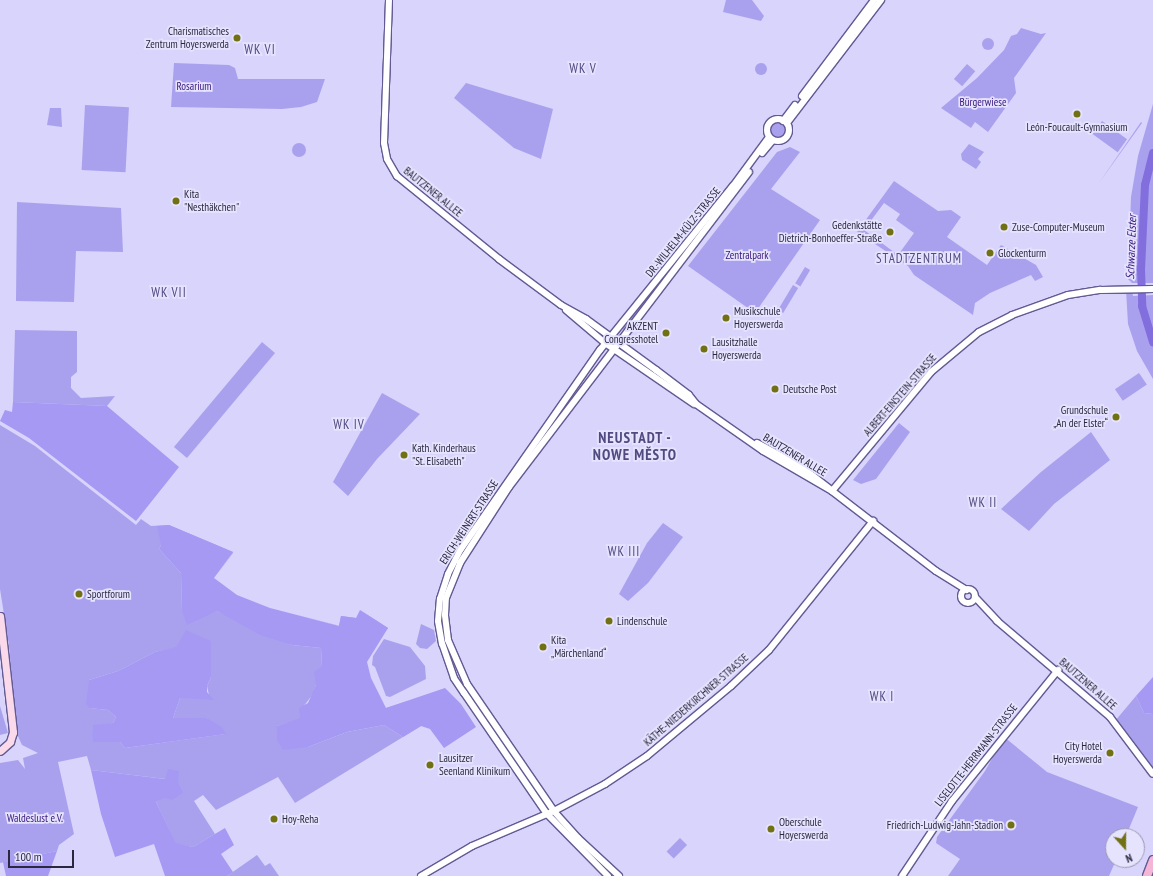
<!DOCTYPE html>
<meta charset="utf-8">
<style>
body{margin:0}
#map{position:relative;width:1153px;height:876px;overflow:hidden;background:#d8d4fb;font-family:"PT Sans Narrow",sans-serif}
div>[style]{position:absolute}
[style*='--x']{left:calc(var(--x)*1px);top:calc(var(--y)*1px);width:calc(var(--w)*1px);rotate:calc(var(--a)*1deg)}
.green>*{inset:0;background:#aaa1ee;transform-origin:0 0}
.round{border-radius:50%}
.forest>*{inset:0;background:#a599f4}
.river>*{height:8px;margin:-4px;padding:0 4px;transform-origin:4px;border-radius:4px;background:#826edd}
.roads{filter:drop-shadow(1px 0 #625a93) drop-shadow(-1px 0 #625a93) drop-shadow(0 1px #625a93) drop-shadow(0 -1px #625a93)}
.tertiary>*{height:6px;margin:-3px;padding:0 3px;transform-origin:3px;border-radius:3px;background:#fff}
.tertiary>.ring{margin:-3px;padding:0;box-sizing:content-box;background:none;border:6px solid #fff;border-radius:50%}
.secondary>*{height:7px;margin:-3.5px;padding:0 3.5px;transform-origin:3.5px;border-radius:3.5px;background:#fadaea}
.primary>*{height:8px;margin:-4px;padding:0 4px;transform-origin:4px;border-radius:4px;background:#f4b5d6}
.dots>*{width:11px;height:11px;translate:-50% -50%;box-sizing:border-box;border:2px solid #e5e3fe;border-radius:50%}
span{translate:-50% -50%;white-space:nowrap;text-align:center;line-height:1.15;-webkit-text-stroke:3.5px #e5e3fe;paint-order:stroke}
.poi-label{font-size:11px;color:#2a273f}
.right{translate:-100% -50%;text-align:right}
.left{translate:0 -50%;text-align:left}
.park-label{font-size:11px;color:#37177b}
.street-label{font-size:11px;color:#2a273f}
.water-label{font-size:12px;color:#37187b;font-style:italic}
.quarter-label{font-size:13px;color:#514980;letter-spacing:1px}
.district-label{font-size:15px;color:#514980;font-weight:700;letter-spacing:1px}
.north{position:absolute;left:1105px;top:828px;width:40px;height:40px;box-sizing:border-box;background:#e5e3fe;border:1px solid #9a98b2;border-radius:50%;rotate:159deg;font-size:11px;font-weight:700;line-height:16px;text-align:center;color:#2a273f}
.north::after{content:'';display:block;margin:auto;width:14px;height:18px;background:#717013;clip-path:polygon(50% 0,100% 100%,50% 72%,0 100%)}
.scale{position:absolute;left:8px;top:850px;width:66px;height:18px;box-sizing:border-box;border:2px solid #2a273f;border-top:0;padding-left:5px;font-size:12px;line-height:14px;white-space:nowrap;color:#2a273f;-webkit-text-stroke:3px #e5e3fe;paint-order:stroke}
</style>
<div id="map">
<div class="green">
<i style="clip-path:polygon(726px 0,752px 0,764px 16px,761px 21px,723px 12px)"></i>
<i style="clip-path:polygon(1021px 28px,1041px 34px,1046px 33px,1014px 78px,1016px 93px,988px 132px,975px 122px,971px 128px,941px 108px,977px 78px,1004px 50px,1011px 36px,1017px 34px)"></i>
<i class="round" style="left:982px;top:38px;width:12px;height:12px"></i>
<i class="round" style="left:755px;top:63px;width:12px;height:12px"></i>
<i style="clip-path:polygon(174px 63px,229px 65px,235px 68px,238px 79px,325px 79px,317px 102px,301px 107px,282px 109px,171px 107px)"></i>
<i style="left:967px;top:64px;width:11px;height:20px;rotate:41deg"></i>
<i style="clip-path:polygon(466px 83px,553px 109px,541px 159px,514px 148px,454px 98px)"></i>
<i style="clip-path:polygon(1153px 104px,1153px 283px,1132px 283px,1128px 279px,1131px 197px,1138px 156px)"></i>
<i style="left:85px;top:105px;width:44px;height:65px;rotate:3deg"></i>
<i style="clip-path:polygon(50px 108px,61px 108px,62px 127px,47px 125px)"></i>
<i style="left:1102px;top:121px;width:31px;height:16px;rotate:36deg"></i>
<i style="clip-path:polygon(1141px 122px,1142px 123px,1099px 183px)"></i>
<i class="round" style="left:770px;top:122px;width:16px;height:16px"></i>
<i class="round" style="left:292px;top:143px;width:14px;height:14px"></i>
<i style="clip-path:polygon(969px 144px,984px 152px,978px 159px,981px 162px,976px 169px,962px 160px,961px 154px)"></i>
<i style="clip-path:polygon(790px 147px,800px 152px,771px 189px,820px 220px,755px 313px,688px 266px,777px 152px)"></i>
<i style="clip-path:polygon(evenodd,894px 181px,938px 211px,951px 210px,961px 217px,947px 237px,987px 265px,1001px 245px,1036px 265px,1043px 277px,1035px 281px,1031px 275px,990px 293px,975px 303px,973px 315px,914px 275px,908px 266px,857px 232px,894px 181px,884px 203px,900px 214px,896px 220px,914px 233px,898px 255px,864px 230px,884px 203px)"></i>
<i style="clip-path:polygon(17px 202px,121px 208px,123px 252px,76px 251px,74px 302px,16px 301px)"></i>
<i style="clip-path:polygon(675px 263px,624px 330px,622px 329px,649px 295px)"></i>
<i style="left:805px;top:267px;width:6px;height:19px;rotate:31deg"></i>
<i style="left:793px;top:285px;width:6px;height:29px;rotate:31deg"></i>
<i style="clip-path:polygon(1126px 290px,1132px 290px,1133px 296px,1153px 295px,1153px 379px,1137px 351px,1128px 324px)"></i>
<i style="clip-path:polygon(15px 330px,77px 331px,77px 372px,71px 377px,71px 388px,81px 398px,115px 396px,107px 406px,13px 402px)"></i>
<i style="left:262px;top:342px;width:17px;height:137px;rotate:40deg"></i>
<i style="left:1139px;top:373px;width:14px;height:29px;rotate:56deg"></i>
<i style="clip-path:polygon(382px 393px,420px 414px,377px 459px,348px 496px,333px 482px)"></i>
<i style="clip-path:polygon(899px 423px,910px 432px,876px 479px,861px 484px,853px 480px)"></i>
<i style="clip-path:polygon(evenodd,0 425px,35px 446px,136px 525px,141px 519px,151px 526px,169px 525px,233px 552px,214px 578px,237px 595px,270px 608px,339px 626px,341px 616px,356px 618px,360px 610px,388px 628px,372px 651px,367px 662px,368px 668px,386px 708px,408px 701px,421px 726px,295px 803px,278px 777px,216px 810px,203px 795px,194px 801px,215px 834px,193px 847px,176px 844px,156px 802px,165px 797px,166px 779px,91px 770px,87px 756px,58px 762px,74px 834px,59px 845px,57px 851px,0 863px,0 763px,18px 760px,25px 769px,23px 758px,38px 753px,22px 745px,16px 732px,9px 646px,0 589px,0 425px,161px 545px,233px 553px,214px 578px,237px 595px,270px 608px,340px 626px,356px 618px,360px 610px,387px 629px,372px 651px,367px 662px,368px 668px,386px 708px,403px 737px,384px 725px,347px 732px,308px 747px,277px 726px,300px 719px,303px 707px,313px 694px,322px 666px,321px 648px,292px 645px,217px 611px,182px 611px,181px 573px,159px 549px,161px 545px,0 425px,211px 641px,211px 677px,207px 686px,209px 695px,180px 698px,173px 718px,207px 718px,225px 734px,125px 748px,120px 742px,92px 742px,94px 730px,113px 723px,116px 717px,108px 710px,90px 708px,89px 680px,118px 671px,155px 652px,211px 641px)"></i>
<i style="clip-path:polygon(1091px 432px,1110px 460px,1054px 504px,1029px 531px,1001px 509px,1041px 472px)"></i>
<i style="clip-path:polygon(663px 523px,683px 537px,648px 583px,628px 601px,619px 594px,647px 543px)"></i>
<i style="clip-path:polygon(421px 624px,434px 630px,436px 641px,427px 649px,420px 648px,416px 644px)"></i>
<i style="clip-path:polygon(384px 639px,410px 647px,425px 666px,426px 679px,390px 697px,386px 696px,375px 667px,372px 665px,373px 656px)"></i>
<i style="clip-path:polygon(464px 685px,534px 788px,533px 788px,463px 686px)"></i>
<i style="clip-path:polygon(1136px 696px,1144px 713px,1153px 714px,1153px 773px,1115px 721px)"></i>
<i style="clip-path:polygon(0 706px,8px 733px,0 735px)"></i>
<i style="clip-path:polygon(1003px 736px,1047px 772px,1138px 807px,1126px 836px,1113px 836px,1113px 860px,1116px 860px,1109px 876px,948px 876px,960px 859px,936px 843px,937px 837px,985px 771px,993px 757px,989px 754px)"></i>
<i style="left:680px;top:838px;width:10px;height:19px;rotate:45deg"></i>
<i style="clip-path:polygon(257px 855px,265px 866px,270px 863px,279px 876px,227px 876px)"></i>
</div>
<div class="forest">
<i style="clip-path:polygon(13px 402px,107px 406px,179px 467px,136px 521px,29px 438px,0 421px,5px 410px,12px 412px)"></i>
<i style="clip-path:polygon(169px 525px,233px 552px,214px 578px,237px 595px,270px 608px,339px 626px,341px 616px,356px 618px,360px 610px,388px 628px,367px 662px,371px 678px,386px 708px,445px 688px,461px 704px,476px 727px,444px 748px,430px 729px,421px 726px,403px 737px,384px 725px,347px 732px,308px 747px,283px 750px,277px 740px,277px 726px,300px 718px,299px 708px,308px 703px,316px 685px,314px 672px,322px 666px,321px 648px,292px 645px,260px 635px,217px 611px,187px 625px,182px 611px,181px 573px,159px 549px,161px 545px,157px 526px)"></i>
<i style="clip-path:polygon(186px 630px,211px 641px,211px 677px,207px 686px,207px 692px,214px 700px,180px 698px,173px 718px,207px 718px,222px 727px,226px 734px,125px 748px,120px 742px,92px 742px,93px 725px,113px 723px,116px 717px,108px 710px,89px 708px,86px 704px,89px 680px,118px 671px,155px 652px,176px 647px)"></i>
<i style="clip-path:polygon(1153px 677px,1153px 714px,1144px 713px,1136px 696px)"></i>
<i style="clip-path:polygon(168px 769px,179px 771px,178px 782px,183px 793px,172px 800px,165px 798px,156px 802px,176px 843px,193px 847px,225px 828px,234px 845px,221px 854px,233px 872px,227px 876px,165px 876px,154px 844px,115px 857px,101px 814px,91px 770px,165px 779px)"></i>
<i style="clip-path:polygon(57px 851px,48px 876px,6px 876px,3px 862px)"></i>
</div>
<div class="river">
<i style="--x:1153;--y:153;--w:33;--a:104"></i>
<i style="--x:1145;--y:185;--w:84;--a:92.7"></i>
<i style="--x:1141;--y:269;--w:37;--a:88"></i>
<i style="--x:1142;--y:306;--w:38;--a:73"></i>
</div>
<div class="roads">
<div class="tertiary">
<i style="--x:389;--y:0;--w:143;--a:92"></i>
<i style="--x:384;--y:143;--w:16;--a:79"></i>
<i style="--x:387;--y:159;--w:20;--a:60"></i>
<i style="--x:397;--y:176;--w:132;--a:39.1"></i>
<i style="--x:499;--y:259;--w:77;--a:36.6"></i>
<i style="--x:561;--y:305;--w:29;--a:29"></i>
<i style="--x:586;--y:319;--w:87;--a:36.1"></i>
<i style="--x:656;--y:370;--w:41;--a:37.1"></i>
<i style="--x:689;--y:395;--w:11;--a:52"></i>
<i style="--x:696;--y:404;--w:82;--a:35"></i>
<i style="--x:763;--y:451;--w:80;--a:30.1"></i>
<i style="--x:832;--y:491;--w:131;--a:37.6"></i>
<i style="--x:936;--y:571;--w:36;--a:32"></i>
<i style="--x:802;--y:96;--w:120;--a:-53.1"></i>
<i class="ring" style="left:767px;top:119px;width:16px;height:16px"></i>
<i style="--x:783;--y:121;--w:20;--a:-53"></i>
<i style="--x:787;--y:123;--w:155;--a:-52.6"></i>
<i style="--x:762;--y:153;--w:17;--a:-50"></i>
<i style="--x:566;--y:310;--w:51;--a:40.2"></i>
<i style="--x:605;--y:343;--w:108;--a:34.4"></i>
<i style="--x:757;--y:443;--w:52;--a:28.5"></i>
<i style="--x:803;--y:468;--w:34;--a:38"></i>
<i style="--x:832;--y:491;--w:155;--a:-50.2"></i>
<i style="--x:931;--y:372;--w:62;--a:-39.8"></i>
<i style="--x:979;--y:332;--w:37;--a:-27"></i>
<i style="--x:1012;--y:315;--w:59;--a:-19.7"></i>
<i style="--x:1068;--y:295;--w:33;--a:-9"></i>
<i style="--x:1101;--y:290;--w:52;--a:-1.1"></i>
<i class="ring" style="left:961px;top:589px;width:8px;height:8px"></i>
<i style="--x:975;--y:597;--w:33;--a:47"></i>
<i style="--x:997;--y:621;--w:148;--a:40.3"></i>
<i style="--x:1110;--y:717;--w:71;--a:53"></i>
<i style="--x:421;--y:876;--w:59;--a:-30.5"></i>
<i style="--x:472;--y:846;--w:89;--a:-23.1"></i>
<i style="--x:554;--y:811;--w:58;--a:-27.9"></i>
<i style="--x:605;--y:784;--w:50;--a:-33.7"></i>
<i style="--x:647;--y:756;--w:109;--a:-39.8"></i>
<i style="--x:731;--y:686;--w:52;--a:-43.5"></i>
<i style="--x:769;--y:650;--w:166;--a:-51.1"></i>
<i style="--x:608;--y:876;--w:87;--a:-134.5"></i>
<i style="--x:547;--y:814;--w:147;--a:-124.4"></i>
<i style="--x:464;--y:693;--w:18;--a:-124"></i>
<i style="--x:454;--y:678;--w:36;--a:-109"></i>
<i style="--x:442;--y:644;--w:23;--a:-100"></i>
<i style="--x:438;--y:621;--w:22;--a:-85"></i>
<i style="--x:440;--y:599;--w:26;--a:-72"></i>
<i style="--x:448;--y:574;--w:28;--a:-63"></i>
<i style="--x:461;--y:549;--w:243;--a:-55.1"></i>
<i style="--x:600;--y:350;--w:211;--a:-51"></i>
<i style="--x:733;--y:186;--w:61;--a:-53.7"></i>
<i style="--x:619;--y:876;--w:56;--a:-137.2"></i>
<i style="--x:578;--y:838;--w:36;--a:-132"></i>
<i style="--x:554;--y:811;--w:154;--a:-124.4"></i>
<i style="--x:467;--y:684;--w:48;--a:-113.4"></i>
<i style="--x:448;--y:640;--w:25;--a:-97"></i>
<i style="--x:445;--y:615;--w:17;--a:-87"></i>
<i style="--x:446;--y:598;--w:38;--a:-68"></i>
<i style="--x:460;--y:563;--w:90;--a:-57.2"></i>
<i style="--x:509;--y:487;--w:396;--a:-52.7"></i>
<i style="--x:902;--y:876;--w:90;--a:-56.3"></i>
<i style="--x:952;--y:801;--w:169;--a:-51"></i>
</div>
<div class="secondary">
<i style="--x:0;--y:616;--w:117;--a:83.6"></i>
<i style="--x:13;--y:732;--w:10;--a:107"></i>
<i style="--x:10;--y:742;--w:13;--a:138"></i>
</div>
<div class="primary">
<i style="--x:1147;--y:876;--w:17;--a:-69"></i>
</div>
</div>
<div class="dots">
<i style="left:237px;top:38px;background:#717013"></i>
<i style="left:1077px;top:114px;background:#717013"></i>
<i style="left:176px;top:201px;background:#717013"></i>
<i style="left:1004px;top:227px;background:#717013"></i>
<i style="left:890px;top:232px;background:#717013"></i>
<i style="left:990px;top:253px;background:#717013"></i>
<i style="left:726px;top:318px;background:#717013"></i>
<i style="left:666px;top:333px;background:#717013"></i>
<i style="left:704px;top:349px;background:#717013"></i>
<i style="left:775px;top:389px;background:#717013"></i>
<i style="left:1116px;top:417px;background:#717013"></i>
<i style="left:404px;top:455px;background:#717013"></i>
<i style="left:79px;top:594px;background:#717013"></i>
<i style="left:609px;top:621px;background:#717013"></i>
<i style="left:543px;top:647px;background:#717013"></i>
<i style="left:1110px;top:753px;background:#717013"></i>
<i style="left:430px;top:765px;background:#717013"></i>
<i style="left:274px;top:819px;background:#717013"></i>
<i style="left:1011px;top:825px;background:#717013"></i>
<i style="left:771px;top:829px;background:#717013"></i>
</div>
<div class="poi-label">
<span class="right" style="left:229px;top:38px">Charismatisches<br>Zentrum Hoyerswerda</span>
<span style="left:1077px;top:127px">León-Foucault-Gymnasium</span>
<span class="left" style="left:184px;top:201px">Kita<br>"Nesthäkchen"</span>
<span class="right" style="left:882px;top:232px">Gedenkstätte<br>Dietrich-Bonhoeffer-Straße</span>
<span class="left" style="left:1012px;top:227px">Zuse-Computer-Museum</span>
<span class="left" style="left:998px;top:253px">Glockenturm</span>
<span class="left" style="left:734px;top:318px">Musikschule<br>Hoyerswerda</span>
<span class="right" style="left:658px;top:333px">AKZENT<br>Congresshotel</span>
<span class="left" style="left:712px;top:349px">Lausitzhalle<br>Hoyerswerda</span>
<span class="left" style="left:783px;top:389px">Deutsche Post</span>
<span class="right" style="left:1108px;top:417px">Grundschule<br>„An der Elster“</span>
<span class="left" style="left:412px;top:455px">Kath. Kinderhaus<br>"St. Elisabeth"</span>
<span class="left" style="left:87px;top:594px">Sportforum</span>
<span class="left" style="left:617px;top:621px">Lindenschule</span>
<span class="left" style="left:551px;top:647px">Kita<br>„Märchenland“</span>
<span class="right" style="left:1102px;top:753px">City Hotel<br>Hoyerswerda</span>
<span class="left" style="left:439px;top:765px">Lausitzer<br>Seenland Klinikum</span>
<span class="left" style="left:282px;top:819px">Hoy-Reha</span>
<span class="left" style="left:779px;top:829px">Oberschule<br>Hoyerswerda</span>
<span class="right" style="left:1003px;top:825px">Friedrich-Ludwig-Jahn-Stadion</span>
</div>
<div class="park-label">
<span style="left:194px;top:86px">Rosarium</span>
<span style="left:983px;top:102px">Bürgerwiese</span>
<span style="left:747px;top:255px">Zentralpark</span>
<span style="left:35px;top:818px">Waldeslust e.V.</span>
</div>
<div class="street-label">
<span style="left:433px;top:192px;rotate:39deg">BAUTZENER ALLEE</span>
<span style="left:683px;top:232px;rotate:-51deg">DR.-WILHELM-KÜLZ-STRASSE</span>
<span style="left:900px;top:395px;rotate:-49deg">ALBERT-EINSTEIN-STRASSE</span>
<span style="left:795px;top:455px;rotate:31deg">BAUTZENER ALLEE</span>
<span style="left:469px;top:522px;rotate:-57deg">ERICH-WEINERT-STRASSE</span>
<span style="left:1088px;top:684px;rotate:41deg">BAUTZENER ALLEE</span>
<span style="left:696px;top:700px;rotate:-41deg">KÄTHE-NIEDERKIRCHNER-STRASSE</span>
<span style="left:976px;top:755px;rotate:-52deg">LISELOTTE-HERRMANN-STRASSE</span>
</div>
<div class="water-label">
<span style="left:1131px;top:247px;rotate:-88deg">Schwarze Elster</span>
</div>
<div class="quarter-label">
<span style="left:260px;top:50px">WK VI</span>
<span style="left:583px;top:69px">WK V</span>
<span style="left:919px;top:259px">STADTZENTRUM</span>
<span style="left:169px;top:293px">WK VII</span>
<span style="left:349px;top:425px">WK IV</span>
<span style="left:983px;top:503px">WK II</span>
<span style="left:624px;top:552px">WK III</span>
<span style="left:882px;top:697px">WK I</span>
</div>
<div class="district-label">
<span style="left:635px;top:446px">NEUSTADT -<br>NOWE MĚSTO</span>
</div>
<div class="north">N</div>
<div class="scale">100 m</div>
</div>
